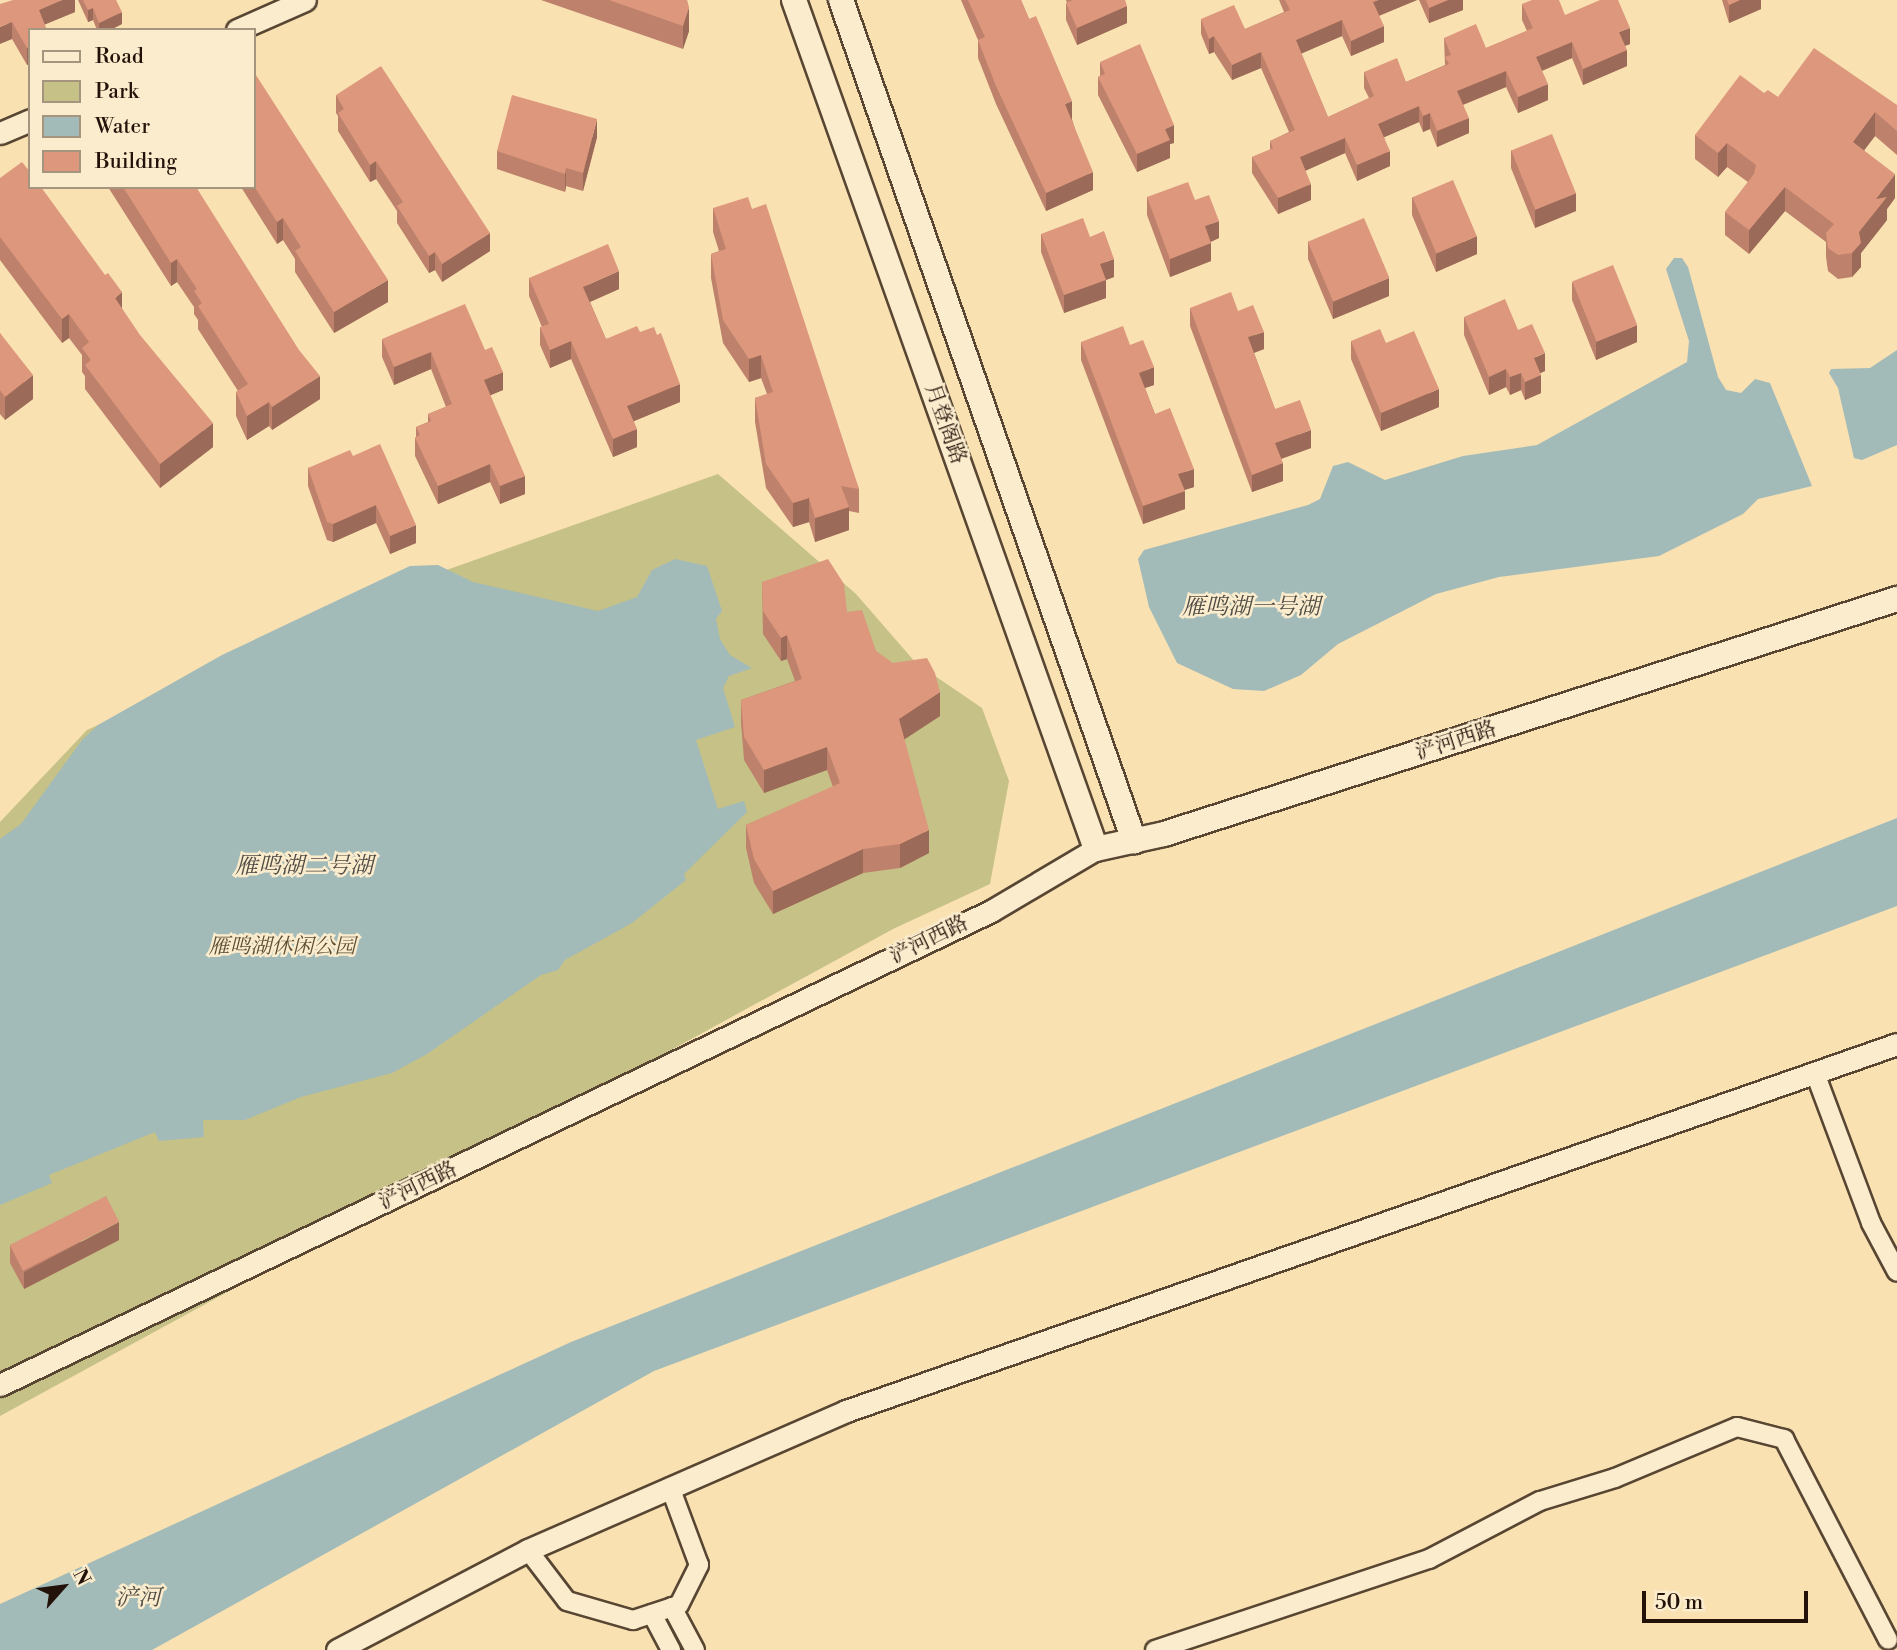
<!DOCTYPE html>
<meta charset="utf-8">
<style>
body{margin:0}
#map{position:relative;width:1897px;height:1650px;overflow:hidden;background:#f9e1b2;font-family:"Libre Bodoni","Noto Serif SC",serif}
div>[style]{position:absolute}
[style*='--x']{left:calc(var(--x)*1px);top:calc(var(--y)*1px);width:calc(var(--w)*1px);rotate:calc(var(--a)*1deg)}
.green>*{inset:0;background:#c5c187}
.water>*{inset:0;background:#a3bbb8}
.roads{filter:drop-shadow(2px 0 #584633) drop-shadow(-2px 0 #584633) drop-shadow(0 2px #584633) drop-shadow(0 -2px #584633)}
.minor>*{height:18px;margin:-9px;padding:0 9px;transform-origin:9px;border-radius:9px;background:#fbeccd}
.tertiary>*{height:21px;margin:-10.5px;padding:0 10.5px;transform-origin:10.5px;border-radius:10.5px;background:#fbeccd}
.secondary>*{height:24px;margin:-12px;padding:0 12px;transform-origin:12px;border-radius:12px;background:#fbeccd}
.wall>*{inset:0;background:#be826c}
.shaded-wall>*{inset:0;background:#9b6a58}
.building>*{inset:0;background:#dd977d;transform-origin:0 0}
span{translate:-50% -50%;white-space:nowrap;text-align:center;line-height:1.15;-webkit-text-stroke:5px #fbeccd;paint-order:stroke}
.street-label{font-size:21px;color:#231209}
.park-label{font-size:21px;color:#5c4f35;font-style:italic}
.water-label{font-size:23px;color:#504d46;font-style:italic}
.legend{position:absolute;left:28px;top:28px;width:228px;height:161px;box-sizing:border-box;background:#fbeccd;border:2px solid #a5957f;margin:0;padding:9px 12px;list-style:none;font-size:21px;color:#231209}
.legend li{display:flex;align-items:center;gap:14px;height:35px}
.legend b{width:35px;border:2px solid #a5957f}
.north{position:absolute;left:28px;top:1552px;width:70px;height:70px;-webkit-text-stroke:5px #fbeccd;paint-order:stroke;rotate:62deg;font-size:19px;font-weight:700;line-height:28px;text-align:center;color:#231209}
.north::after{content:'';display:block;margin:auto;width:24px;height:32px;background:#231209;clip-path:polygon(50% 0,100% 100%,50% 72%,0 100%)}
.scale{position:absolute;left:1642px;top:1591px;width:166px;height:32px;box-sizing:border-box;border:4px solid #231209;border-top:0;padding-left:9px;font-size:21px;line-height:24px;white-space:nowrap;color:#231209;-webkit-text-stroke:5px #fbeccd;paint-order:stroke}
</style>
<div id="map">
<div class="green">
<i style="clip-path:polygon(718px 474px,856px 594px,916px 663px,982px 708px,1009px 781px,990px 884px,893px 929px,0 1416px,0 822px,87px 730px,424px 578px)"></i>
</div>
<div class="water">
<i style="clip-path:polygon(1674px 258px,1682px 258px,1688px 267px,1718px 377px,1726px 390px,1741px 393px,1755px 379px,1770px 383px,1812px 486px,1758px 499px,1743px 514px,1659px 556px,1499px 577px,1436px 594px,1338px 644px,1301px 675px,1264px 691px,1233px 689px,1177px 663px,1149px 607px,1138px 559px,1144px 550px,1308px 505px,1320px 499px,1333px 466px,1348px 462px,1385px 480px,1463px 456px,1537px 445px,1687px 362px,1689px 341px,1666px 269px)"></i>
<i style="clip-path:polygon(1897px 350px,1897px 445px,1862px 460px,1854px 458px,1838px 388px,1829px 373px,1831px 369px,1870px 368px)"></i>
<i style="clip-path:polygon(675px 559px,707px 566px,722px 611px,716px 619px,720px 639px,730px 655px,752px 668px,729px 676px,723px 688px,735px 727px,696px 740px,718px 809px,744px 801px,747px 812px,684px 874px,686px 880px,632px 923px,565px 960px,558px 970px,541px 975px,427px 1054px,392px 1073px,301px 1097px,245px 1120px,203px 1120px,204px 1137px,159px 1141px,155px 1132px,49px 1175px,52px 1183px,0 1205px,0 839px,21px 824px,82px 740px,98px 725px,222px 655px,410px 566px,438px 565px,473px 582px,598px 611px,637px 597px,652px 570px)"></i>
<i style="clip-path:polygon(1897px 818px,1897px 906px,654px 1371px,152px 1650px,0 1650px,0 1604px,571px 1342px)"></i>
</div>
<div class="roads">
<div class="minor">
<i style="--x:1815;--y:1073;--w:160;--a:69.5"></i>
<i style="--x:1871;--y:1223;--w:55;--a:62"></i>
<i style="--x:528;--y:1550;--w:64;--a:52.6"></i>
<i style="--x:567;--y:1601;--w:69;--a:16.1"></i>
<i style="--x:633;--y:1620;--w:48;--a:-18.1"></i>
<i style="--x:679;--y:1605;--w:45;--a:-63.4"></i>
<i style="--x:699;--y:1565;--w:83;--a:-110.4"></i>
<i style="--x:672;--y:1607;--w:49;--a:61.9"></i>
<i style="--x:652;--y:1614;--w:41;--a:62.2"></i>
<i style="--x:1155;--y:1650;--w:289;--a:-18.4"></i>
<i style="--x:1429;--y:1559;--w:125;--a:-27.6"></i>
<i style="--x:1540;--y:1501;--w:78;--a:-17"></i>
<i style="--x:1615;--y:1478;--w:132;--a:-22.7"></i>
<i style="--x:1737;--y:1427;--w:49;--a:14.3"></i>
<i style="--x:1784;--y:1439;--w:226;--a:62.6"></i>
</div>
<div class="tertiary">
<i style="--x:237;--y:30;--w:74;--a:-23.8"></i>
<i style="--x:0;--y:133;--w:33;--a:-23"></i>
<i style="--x:0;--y:1385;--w:1099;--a:-25.56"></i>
<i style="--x:991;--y:911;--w:122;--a:-30.6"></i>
<i style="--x:337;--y:1650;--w:216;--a:-27.6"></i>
<i style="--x:528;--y:1550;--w:347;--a:-23.6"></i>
<i style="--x:846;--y:1411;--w:1113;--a:-19.25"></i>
</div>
<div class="secondary">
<i style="--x:794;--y:0;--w:901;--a:70.42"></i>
<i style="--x:1096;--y:849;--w:70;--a:-12.4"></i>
<i style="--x:1164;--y:834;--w:770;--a:-17.78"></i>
<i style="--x:841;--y:0;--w:891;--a:70.79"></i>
</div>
</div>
<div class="wall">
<i style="clip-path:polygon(75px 0,75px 12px,30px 30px,30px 63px,27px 65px,12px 39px,0 4px)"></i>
<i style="clip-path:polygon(78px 0,116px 0,122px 24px,110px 30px,97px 30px,93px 20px,88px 22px)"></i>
<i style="clip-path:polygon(541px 0,687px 0,689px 31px,683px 49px)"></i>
<i style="clip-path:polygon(961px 0,1021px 0,1072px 119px,1093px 190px,1046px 211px,996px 104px,978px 58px,978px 40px)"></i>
<i style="clip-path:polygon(1066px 0,1125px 0,1127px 23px,1077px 45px,1066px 20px,1066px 3px,1067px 3px)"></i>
<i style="clip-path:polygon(1279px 0,1417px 0,1379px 16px,1384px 42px,1351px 56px,1342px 36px,1301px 53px,1328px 117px,1369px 98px,1364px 88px,1364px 72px,1406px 82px,1445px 65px,1444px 38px,1486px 48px,1527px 31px,1522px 20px,1522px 4px,1565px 15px,1630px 44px,1625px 46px,1627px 66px,1583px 85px,1572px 58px,1542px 71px,1548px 100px,1518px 113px,1506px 87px,1463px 105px,1469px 133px,1437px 147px,1430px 129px,1423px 132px,1419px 122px,1384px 137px,1390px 166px,1357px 181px,1345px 153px,1305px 171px,1311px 200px,1278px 214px,1252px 173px,1252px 157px,1270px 150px,1270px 141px,1289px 132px,1261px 68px,1232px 80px,1214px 52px,1209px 54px,1201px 34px,1201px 19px,1245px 29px,1284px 12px)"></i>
<i style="clip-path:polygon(1419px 0,1463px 0,1463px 10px,1429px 23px)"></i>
<i style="clip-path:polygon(1722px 0,1761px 0,1761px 9px,1729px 23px)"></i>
<i style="clip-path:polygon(1100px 62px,1174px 143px,1170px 144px,1170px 158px,1137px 172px,1098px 95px,1098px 77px,1100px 76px)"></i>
<i style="clip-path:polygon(1764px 93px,1778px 97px,1897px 105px,1897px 155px,1875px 136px,1864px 150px,1895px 198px,1887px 209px,1887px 220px,1861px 253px,1861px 267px,1852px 277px,1838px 279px,1828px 271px,1826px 257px,1826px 242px,1785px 211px,1749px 254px,1725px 235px,1725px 212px,1748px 182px,1727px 167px,1718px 177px,1695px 159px,1695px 135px)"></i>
<i style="clip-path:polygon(336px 95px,490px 251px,442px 282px,435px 270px,429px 273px,397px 223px,397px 211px,376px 179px,370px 182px,338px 131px,338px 116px,336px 113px)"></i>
<i style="clip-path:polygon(597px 137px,583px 191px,566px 186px,565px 192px,497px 169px,497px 151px)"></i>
<i style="clip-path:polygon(1511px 150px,1576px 211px,1535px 228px,1511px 168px)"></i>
<i style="clip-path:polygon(0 178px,122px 309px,213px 447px,160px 488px,85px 389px,85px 376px,82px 372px,82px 355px,69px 338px,62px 343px,0 260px)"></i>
<i style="clip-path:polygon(108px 187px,196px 187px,320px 399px,272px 430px,269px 426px,247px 440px,236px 416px,236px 392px,238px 391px,198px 329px,198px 320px,194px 314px,194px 307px,177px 282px,171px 286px)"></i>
<i style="clip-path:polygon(241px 187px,254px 187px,388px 302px,334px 333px,295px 272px,295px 259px,283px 240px,277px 244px)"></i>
<i style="clip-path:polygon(1147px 197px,1195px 200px,1219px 238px,1211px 242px,1211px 261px,1170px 277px,1147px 215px)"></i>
<i style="clip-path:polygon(1412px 197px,1477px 254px,1436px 272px,1412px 215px)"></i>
<i style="clip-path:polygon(713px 208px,752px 209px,859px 489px,859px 513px,849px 511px,849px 530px,815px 542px,809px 522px,793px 527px,766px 488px,755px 422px,755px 398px,767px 394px,761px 378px,749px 382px,723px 343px,711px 278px,711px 254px,719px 251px,713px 232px)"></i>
<i style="clip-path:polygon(1041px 234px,1090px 237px,1114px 277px,1106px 280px,1106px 298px,1064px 313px,1041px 252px)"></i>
<i style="clip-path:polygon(1308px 241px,1389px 296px,1333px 319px,1308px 259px)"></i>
<i style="clip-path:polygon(529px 278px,619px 289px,590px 302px,606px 339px,640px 332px,680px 402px,634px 421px,637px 447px,613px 457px,571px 359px,550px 368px,540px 345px,540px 327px,542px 327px,529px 296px)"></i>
<i style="clip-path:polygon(1572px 282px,1637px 342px,1596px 360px,1572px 300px)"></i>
<i style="clip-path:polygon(1190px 308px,1238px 311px,1264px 349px,1254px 353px,1275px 409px,1311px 448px,1281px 459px,1283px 481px,1252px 492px,1190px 326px)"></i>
<i style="clip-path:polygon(1464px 317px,1518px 330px,1545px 371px,1540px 373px,1541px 393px,1525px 400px,1521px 390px,1510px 395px,1506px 387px,1489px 395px,1464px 335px)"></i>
<i style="clip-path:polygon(0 333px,33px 399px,5px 420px,0 414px)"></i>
<i style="clip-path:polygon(382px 339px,485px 350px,503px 390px,490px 395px,525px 494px,500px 504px,490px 482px,438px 504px,415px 456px,415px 438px,416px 437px,416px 427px,428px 422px,428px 414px,446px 407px,431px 369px,394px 385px,382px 357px)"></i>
<i style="clip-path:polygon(1351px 341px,1386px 343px,1439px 407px,1381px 431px,1351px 359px)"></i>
<i style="clip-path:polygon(1081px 342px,1130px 345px,1154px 385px,1145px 388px,1155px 414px,1194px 487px,1184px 490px,1185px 509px,1143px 524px,1081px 360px)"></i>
<i style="clip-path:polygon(353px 456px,416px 543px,390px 554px,376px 523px,333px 542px,327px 540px,308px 486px,308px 468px)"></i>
<i style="clip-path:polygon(762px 582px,847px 612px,876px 651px,940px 716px,904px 739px,929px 853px,900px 868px,863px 873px,773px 914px,754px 883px,746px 848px,746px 825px,833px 787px,827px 770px,764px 793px,744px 760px,741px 723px,741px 700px,795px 681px,787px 659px,781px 661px,763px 634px)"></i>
<i style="clip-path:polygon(119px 1240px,24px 1289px,10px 1263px,10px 1245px)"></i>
</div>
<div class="shaded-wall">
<i style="clip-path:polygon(62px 0,75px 0,75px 12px,39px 27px,39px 10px)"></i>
<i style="clip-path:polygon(1379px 0,1417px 0,1373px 18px,1373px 2px)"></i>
<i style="clip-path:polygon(1448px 0,1463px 0,1463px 10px,1429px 23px,1429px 8px)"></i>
<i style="clip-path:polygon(1740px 0,1761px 0,1761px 9px,1729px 23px,1729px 5px)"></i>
<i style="clip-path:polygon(1127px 6px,1127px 23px,1077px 45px,1077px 28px)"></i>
<i style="clip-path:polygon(689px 7px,689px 31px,683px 49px,683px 26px)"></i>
<i style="clip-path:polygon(93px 8px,93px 20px,88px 22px,88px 10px)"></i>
<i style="clip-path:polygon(122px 12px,122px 24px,110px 30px,99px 30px,99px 23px)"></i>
<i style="clip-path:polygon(1342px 20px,1342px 36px,1296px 56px,1296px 40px)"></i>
<i style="clip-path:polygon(12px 22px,12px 39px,0 44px,0 27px)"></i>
<i style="clip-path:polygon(1384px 26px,1384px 42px,1351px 56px,1351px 41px)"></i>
<i style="clip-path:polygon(1630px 28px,1630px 44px,1619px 48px,1619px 32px)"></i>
<i style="clip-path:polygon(1214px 36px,1214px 52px,1209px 54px,1209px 39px)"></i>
<i style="clip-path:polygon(1572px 42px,1572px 58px,1536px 73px,1536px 57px)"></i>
<i style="clip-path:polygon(30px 46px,30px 63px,27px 65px,27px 48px)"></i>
<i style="clip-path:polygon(1627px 50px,1627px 66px,1583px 85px,1583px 69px)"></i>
<i style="clip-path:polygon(1261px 52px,1261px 68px,1232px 80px,1232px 65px)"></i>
<i style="clip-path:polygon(1506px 71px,1506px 87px,1457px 107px,1457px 91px)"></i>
<i style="clip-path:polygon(1548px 84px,1548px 100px,1518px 113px,1518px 97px)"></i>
<i style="clip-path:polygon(1072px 101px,1072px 119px,1065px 122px,1065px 104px)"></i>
<i style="clip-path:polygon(1419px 106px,1419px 122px,1378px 140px,1378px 124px)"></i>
<i style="clip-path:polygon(1875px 112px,1875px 136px,1853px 165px,1853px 142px)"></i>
<i style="clip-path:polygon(1430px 113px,1430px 129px,1423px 132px,1423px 116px)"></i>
<i style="clip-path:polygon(1469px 118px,1469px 133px,1437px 147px,1437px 131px)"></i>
<i style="clip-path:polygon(597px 119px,597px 137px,583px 191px,583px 173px)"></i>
<i style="clip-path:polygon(1174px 125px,1174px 143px,1170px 144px,1170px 158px,1137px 172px,1137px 154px,1165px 129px)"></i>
<i style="clip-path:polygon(1345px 138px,1345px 153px,1300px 173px,1300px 157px)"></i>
<i style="clip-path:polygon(1727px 143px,1727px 167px,1718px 177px,1718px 153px)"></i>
<i style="clip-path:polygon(1390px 151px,1390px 166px,1357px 181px,1357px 165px)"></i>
<i style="clip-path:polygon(376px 161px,376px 179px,370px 182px,370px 165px)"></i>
<i style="clip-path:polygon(566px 168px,566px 186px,565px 192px,565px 174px)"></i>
<i style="clip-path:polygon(1093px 172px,1093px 190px,1046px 211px,1046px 193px)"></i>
<i style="clip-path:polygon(1895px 174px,1895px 198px,1887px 209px,1887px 220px,1861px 253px,1861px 267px,1852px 277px,1852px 253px,1859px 232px,1876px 199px)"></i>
<i style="clip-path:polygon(1311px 184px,1311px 200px,1278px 214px,1278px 198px)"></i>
<i style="clip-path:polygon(1785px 187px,1785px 211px,1749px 254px,1749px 230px)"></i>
<i style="clip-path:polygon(1576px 193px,1576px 211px,1535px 228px,1535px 210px)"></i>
<i style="clip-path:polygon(283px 218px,283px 240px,277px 244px,277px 222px)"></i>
<i style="clip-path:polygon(1219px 221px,1219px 238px,1205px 244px,1205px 226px)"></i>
<i style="clip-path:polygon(490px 233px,490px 251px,442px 282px,442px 264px)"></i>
<i style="clip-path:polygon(1477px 236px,1477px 254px,1436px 272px,1436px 254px)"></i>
<i style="clip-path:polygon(1211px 243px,1211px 261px,1170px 277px,1170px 259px)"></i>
<i style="clip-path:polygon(435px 252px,435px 270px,429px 273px,429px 256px)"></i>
<i style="clip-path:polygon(177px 259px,177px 282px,171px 286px,171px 263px)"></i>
<i style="clip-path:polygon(1114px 259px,1114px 277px,1100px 282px,1100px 264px)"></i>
<i style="clip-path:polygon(619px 271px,619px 289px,583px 305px,583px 287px)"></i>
<i style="clip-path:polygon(1389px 278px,1389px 296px,1333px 319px,1333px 301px)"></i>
<i style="clip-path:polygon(388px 280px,388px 302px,334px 333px,334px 312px)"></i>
<i style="clip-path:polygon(1106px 280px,1106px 298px,1064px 313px,1064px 295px)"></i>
<i style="clip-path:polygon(122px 292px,122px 316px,115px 298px)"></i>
<i style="clip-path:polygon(69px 314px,69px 338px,62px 343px,62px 319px)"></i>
<i style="clip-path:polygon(1637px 325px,1637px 342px,1596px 360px,1596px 342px)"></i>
<i style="clip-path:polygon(1264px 332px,1264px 349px,1248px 355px,1248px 337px)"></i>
<i style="clip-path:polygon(571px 341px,571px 359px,550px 368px,550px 350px)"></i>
<i style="clip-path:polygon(431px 352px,431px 369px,394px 385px,394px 367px)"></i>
<i style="clip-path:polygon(1545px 353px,1545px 371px,1534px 376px,1534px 358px)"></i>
<i style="clip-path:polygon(761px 355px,761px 378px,749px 382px,749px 359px)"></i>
<i style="clip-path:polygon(1154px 367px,1154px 385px,1139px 390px,1139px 373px)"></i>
<i style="clip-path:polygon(1506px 369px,1506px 387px,1489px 395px,1489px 377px)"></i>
<i style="clip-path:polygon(503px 372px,503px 390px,484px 398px,484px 380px)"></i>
<i style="clip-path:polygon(1521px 373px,1521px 390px,1510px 395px,1510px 377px)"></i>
<i style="clip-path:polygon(33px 375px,33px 399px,5px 420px,5px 397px)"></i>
<i style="clip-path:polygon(1541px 375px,1541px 393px,1525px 400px,1525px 382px)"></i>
<i style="clip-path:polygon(320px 376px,320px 399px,272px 430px,272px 407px)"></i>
<i style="clip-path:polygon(680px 384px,680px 402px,627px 424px,627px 406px)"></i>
<i style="clip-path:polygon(1439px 389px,1439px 407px,1381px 431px,1381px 413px)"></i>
<i style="clip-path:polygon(269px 402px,269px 426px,247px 440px,247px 416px)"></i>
<i style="clip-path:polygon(213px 423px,213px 447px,160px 488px,160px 464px)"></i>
<i style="clip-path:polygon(637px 429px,637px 447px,613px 457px,613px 439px)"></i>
<i style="clip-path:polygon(1311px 430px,1311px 448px,1275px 461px,1275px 443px)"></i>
<i style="clip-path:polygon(1283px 463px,1283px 481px,1252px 492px,1252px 475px)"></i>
<i style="clip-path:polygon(490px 464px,490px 482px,438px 504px,438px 486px)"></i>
<i style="clip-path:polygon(1194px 469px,1194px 487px,1178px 492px,1178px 474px)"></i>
<i style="clip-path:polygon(525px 476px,525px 494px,500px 504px,500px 486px)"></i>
<i style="clip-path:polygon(1185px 491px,1185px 509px,1143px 524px,1143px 506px)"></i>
<i style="clip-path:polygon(809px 498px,809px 522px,793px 527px,793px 503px)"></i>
<i style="clip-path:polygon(376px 505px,376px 523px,333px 542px,333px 524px)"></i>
<i style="clip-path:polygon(849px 507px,849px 530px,815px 542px,815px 518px)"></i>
<i style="clip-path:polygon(416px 525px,416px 543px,390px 554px,390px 536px)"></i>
<i style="clip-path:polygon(787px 635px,787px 659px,781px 661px,781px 638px)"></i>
<i style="clip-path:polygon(940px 692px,940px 716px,899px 743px,899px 719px)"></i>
<i style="clip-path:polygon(827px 747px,827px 770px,764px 793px,764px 770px)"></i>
<i style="clip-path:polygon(929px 830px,929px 853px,900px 868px,900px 844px)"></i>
<i style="clip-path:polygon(863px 849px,863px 873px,773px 914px,773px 891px)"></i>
<i style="clip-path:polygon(119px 1222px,119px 1240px,24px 1289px,24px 1272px)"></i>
</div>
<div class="building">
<i style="clip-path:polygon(13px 0,62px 0,39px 10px,47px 30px,30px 30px,30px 46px,27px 48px,12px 22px,0 27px,0 4px)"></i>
<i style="clip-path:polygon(83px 0,116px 0,122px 12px,99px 23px,93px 8px,88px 10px)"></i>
<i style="clip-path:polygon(609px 0,687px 0,689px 7px,683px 26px)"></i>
<i style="clip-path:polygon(968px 0,1021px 0,1029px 19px,1036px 16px,1072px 101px,1065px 104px,1093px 172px,1046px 193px,996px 86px,978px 40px,985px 37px)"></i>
<i style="clip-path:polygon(1073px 0,1125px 0,1127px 6px,1077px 28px,1066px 3px)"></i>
<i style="clip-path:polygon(1285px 0,1379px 0,1373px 2px,1384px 26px,1351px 41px,1342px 20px,1296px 40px,1328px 117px,1374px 96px,1364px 72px,1397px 58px,1406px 82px,1449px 64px,1445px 57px,1451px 55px,1444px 38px,1476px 24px,1486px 48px,1533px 28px,1522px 4px,1532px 0,1559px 0,1565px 15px,1600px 0,1618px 0,1630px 28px,1619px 32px,1627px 50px,1583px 69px,1572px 42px,1536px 57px,1548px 84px,1518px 97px,1506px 71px,1457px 91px,1469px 118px,1437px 131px,1430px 113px,1423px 116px,1419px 106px,1378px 124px,1390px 151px,1357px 165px,1345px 138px,1300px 157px,1311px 184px,1278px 198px,1252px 157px,1273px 148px,1270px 141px,1295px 130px,1261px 52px,1232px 65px,1214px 36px,1209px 39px,1201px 19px,1234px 5px,1245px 29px,1290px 10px)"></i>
<i style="clip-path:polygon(1426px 0,1448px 0,1429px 8px)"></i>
<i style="clip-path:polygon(1727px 0,1740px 0,1729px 5px)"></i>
<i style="clip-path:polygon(1140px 44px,1174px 125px,1165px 129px,1170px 140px,1137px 154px,1098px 77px,1105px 74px,1100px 62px)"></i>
<i style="clip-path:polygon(1814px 48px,1897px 105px,1897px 131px,1875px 112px,1853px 142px,1895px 174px,1876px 199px,1887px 197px,1859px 232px,1861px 243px,1852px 253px,1838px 255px,1828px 248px,1826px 233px,1834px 224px,1785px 187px,1749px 230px,1725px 212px,1754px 174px,1756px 165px,1727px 143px,1718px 153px,1695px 135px,1740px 75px,1764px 93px,1768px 90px,1778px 97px)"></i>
<i style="clip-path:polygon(381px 66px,490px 233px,442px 264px,435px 252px,429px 256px,397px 206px,403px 202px,376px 161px,370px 165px,338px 113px,344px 109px,336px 95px)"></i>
<i style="clip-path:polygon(254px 72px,388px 280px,334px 312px,295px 251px,301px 247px,283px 218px,277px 222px,254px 186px)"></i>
<i style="clip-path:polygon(512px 95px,597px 119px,583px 173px,566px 168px,565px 174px,497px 151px)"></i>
<i style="left:1552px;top:134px;width:64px;height:44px;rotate:68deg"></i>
<i style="clip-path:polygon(22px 162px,30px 172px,30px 187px,41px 187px,105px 275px,108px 273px,122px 292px,115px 298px,140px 335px,213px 423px,160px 464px,85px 365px,91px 360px,82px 348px,89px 342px,69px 314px,62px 319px,0 237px,0 178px)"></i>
<i style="left:1453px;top:180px;width:61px;height:44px;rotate:67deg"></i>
<i style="clip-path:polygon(1188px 182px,1195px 200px,1209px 195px,1219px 221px,1205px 226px,1211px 243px,1170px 259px,1147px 197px)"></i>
<i style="clip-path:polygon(123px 187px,196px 187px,299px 350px,320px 376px,272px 407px,269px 402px,247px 416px,236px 392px,248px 384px,198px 306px,202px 303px,194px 291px,197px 289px,177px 259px,171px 263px)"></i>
<i style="clip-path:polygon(748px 197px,752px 209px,766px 204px,859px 489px,841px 486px,849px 507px,815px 518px,809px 498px,793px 503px,766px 464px,755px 398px,773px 392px,761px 355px,749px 359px,723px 320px,711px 254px,726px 249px,713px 208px)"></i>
<i style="clip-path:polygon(1083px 218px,1090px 237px,1104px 231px,1114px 259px,1100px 264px,1106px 280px,1064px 295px,1041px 234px)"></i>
<i style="left:1364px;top:218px;width:65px;height:61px;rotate:67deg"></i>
<i style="clip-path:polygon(608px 244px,619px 271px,583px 287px,606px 339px,637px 326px,640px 332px,654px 327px,657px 335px,661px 333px,680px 384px,627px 406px,637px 429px,613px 439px,571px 341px,550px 350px,540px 327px,549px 324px,529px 278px)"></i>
<i style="left:1613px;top:265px;width:65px;height:44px;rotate:68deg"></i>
<i style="clip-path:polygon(1231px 292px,1238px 311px,1253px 305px,1264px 332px,1248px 337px,1275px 409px,1300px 400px,1311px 430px,1275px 443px,1283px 463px,1252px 475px,1190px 308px)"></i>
<i style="clip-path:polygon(1505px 299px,1518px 330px,1532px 324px,1545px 353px,1534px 358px,1541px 375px,1525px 382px,1521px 373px,1510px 377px,1506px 369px,1489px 377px,1464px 317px)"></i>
<i style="clip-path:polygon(465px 304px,485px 350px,492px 347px,503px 372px,484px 380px,525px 476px,500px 486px,490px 464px,438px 486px,415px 438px,420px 435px,416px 427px,431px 421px,428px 414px,452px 404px,431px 352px,394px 367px,382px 339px)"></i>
<i style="clip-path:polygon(1123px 326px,1130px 345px,1143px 340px,1154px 367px,1139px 373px,1155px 414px,1170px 408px,1194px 469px,1178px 474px,1185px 491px,1143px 506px,1081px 342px)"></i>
<i style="clip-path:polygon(1380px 329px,1386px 343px,1414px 331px,1439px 389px,1381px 413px,1351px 341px)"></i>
<i style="clip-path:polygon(0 333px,33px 375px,5px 397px,0 390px)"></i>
<i style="clip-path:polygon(380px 444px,416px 525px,390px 536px,376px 505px,333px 524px,327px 522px,308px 468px,350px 450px,353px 456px)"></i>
<i style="clip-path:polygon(828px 559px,844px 584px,847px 612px,862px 610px,876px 651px,893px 663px,927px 658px,935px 673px,940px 692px,899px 719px,929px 830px,900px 844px,863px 849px,773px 891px,754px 859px,746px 825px,840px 783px,827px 747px,764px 770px,744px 737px,741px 700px,802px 679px,787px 635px,781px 638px,763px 611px,762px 582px)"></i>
<i style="left:106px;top:1196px;width:29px;height:108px;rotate:63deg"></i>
</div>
<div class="street-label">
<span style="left:945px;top:424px;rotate:70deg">月登阁路</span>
<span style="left:1456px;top:741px;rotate:-18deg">浐河西路</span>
<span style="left:929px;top:940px;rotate:-26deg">浐河西路</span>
<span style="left:418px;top:1186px;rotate:-26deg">浐河西路</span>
</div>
<div class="park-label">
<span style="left:282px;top:947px">雁鸣湖休闲公园</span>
</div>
<div class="water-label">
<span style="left:1251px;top:607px">雁鸣湖一号湖</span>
<span style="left:304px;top:866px">雁鸣湖二号湖</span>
<span style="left:138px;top:1598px">浐河</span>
</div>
<ul class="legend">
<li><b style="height:9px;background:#fbeccd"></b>Road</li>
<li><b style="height:19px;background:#c5c187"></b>Park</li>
<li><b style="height:19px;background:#a3bbb8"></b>Water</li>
<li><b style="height:19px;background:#dd977d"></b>Building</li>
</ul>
<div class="north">N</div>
<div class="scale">50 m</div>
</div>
